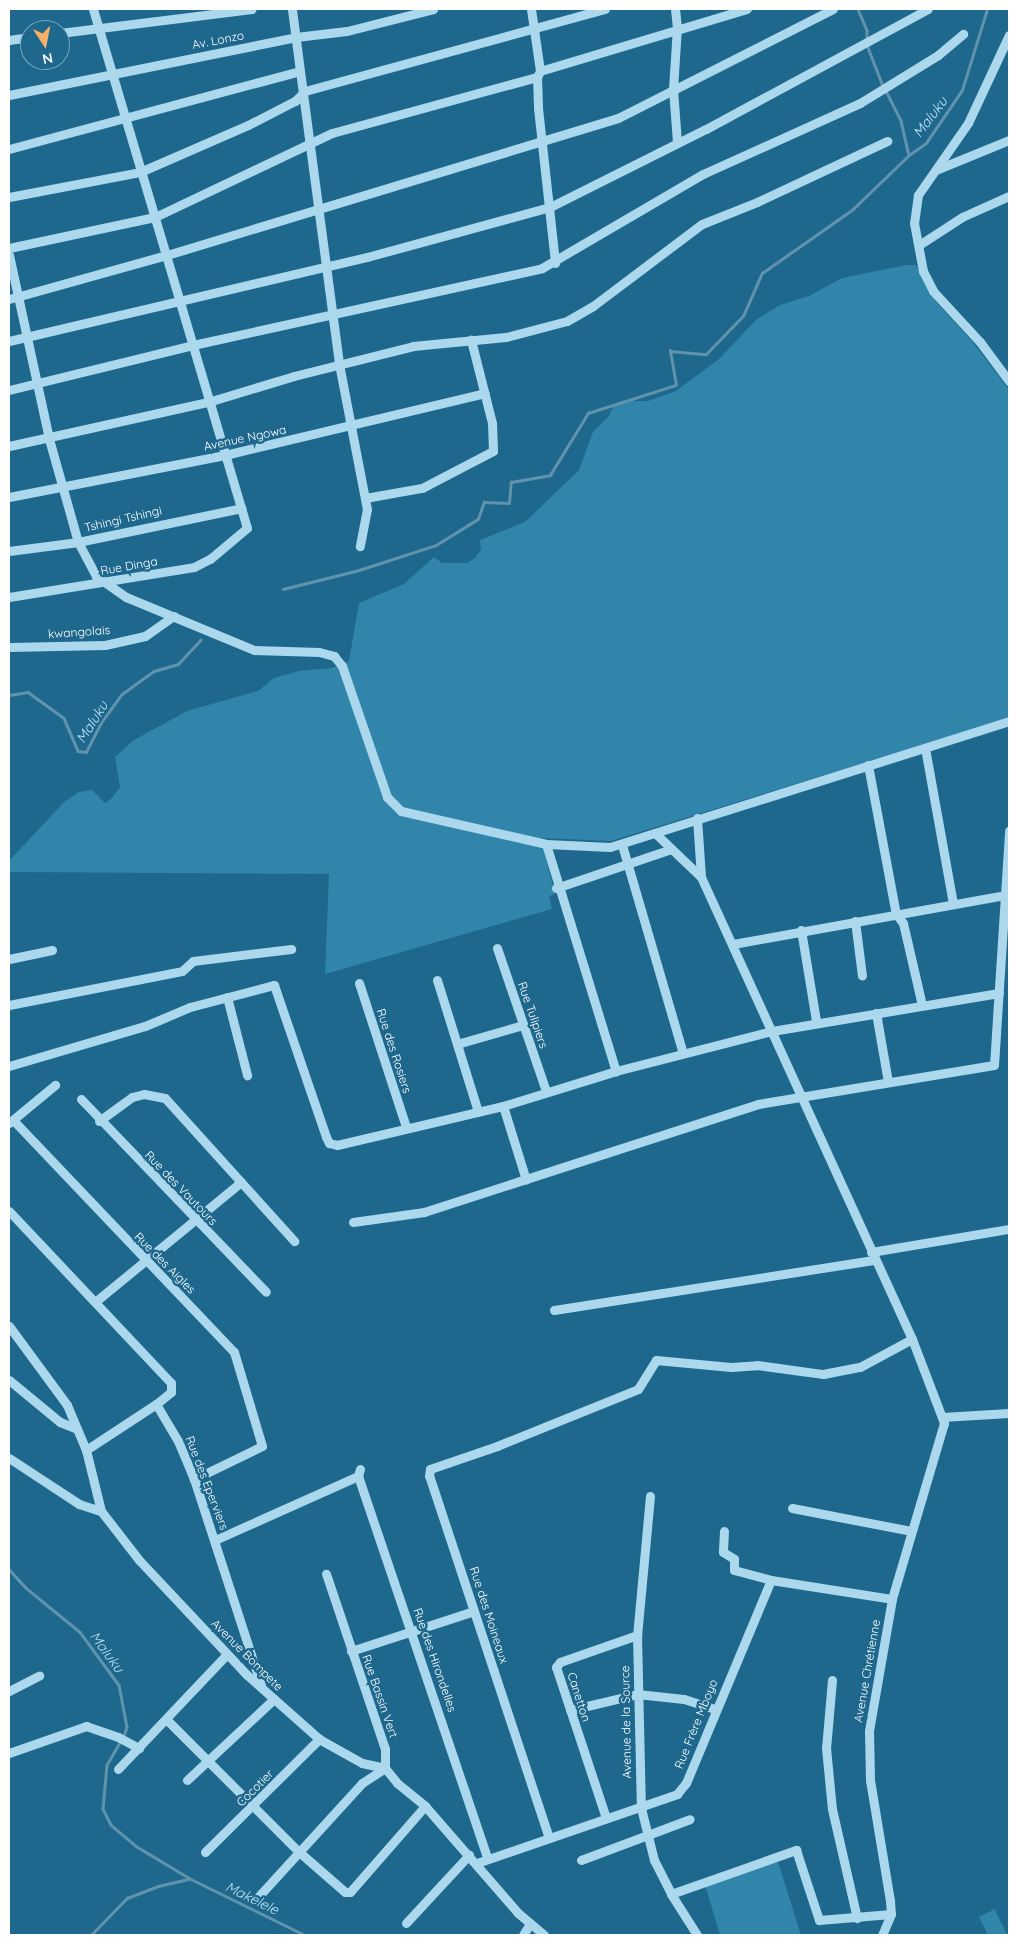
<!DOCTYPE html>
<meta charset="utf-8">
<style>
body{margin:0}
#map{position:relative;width:1018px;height:1944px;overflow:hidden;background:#1e688d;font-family:Quicksand,sans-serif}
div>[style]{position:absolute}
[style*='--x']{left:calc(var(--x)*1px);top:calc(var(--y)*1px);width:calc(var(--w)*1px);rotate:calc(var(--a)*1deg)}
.green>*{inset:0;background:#3184aa}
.stream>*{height:2.5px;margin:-1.25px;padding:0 1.25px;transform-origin:1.25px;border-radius:1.25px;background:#6193ac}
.minor>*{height:9px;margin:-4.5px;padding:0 4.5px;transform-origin:4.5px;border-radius:4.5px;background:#abd8ec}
span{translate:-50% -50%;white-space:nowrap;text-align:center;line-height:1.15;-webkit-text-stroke:5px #1e688d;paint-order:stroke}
.street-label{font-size:12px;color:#fff}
.water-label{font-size:14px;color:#bee4f5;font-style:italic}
.frame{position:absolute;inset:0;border:10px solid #fff;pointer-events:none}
.north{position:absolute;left:20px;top:20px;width:50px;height:50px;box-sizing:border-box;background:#1e688d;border:1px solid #78a4bb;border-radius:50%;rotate:169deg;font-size:14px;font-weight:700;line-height:20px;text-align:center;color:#fff}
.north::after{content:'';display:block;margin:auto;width:18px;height:22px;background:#fbb06a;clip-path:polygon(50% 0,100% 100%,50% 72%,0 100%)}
</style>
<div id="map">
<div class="green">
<i style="clip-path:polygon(907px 265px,916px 265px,936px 302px,972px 341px,1009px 390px,1009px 718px,611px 841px,541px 838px,555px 894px,549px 896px,552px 909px,325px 974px,329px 874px,9px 872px,9px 861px,64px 802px,79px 792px,92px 790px,105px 803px,112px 798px,120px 787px,115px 757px,134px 740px,187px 711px,258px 691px,274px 678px,299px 671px,332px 668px,349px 661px,359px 603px,404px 584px,434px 557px,442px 563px,467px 563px,475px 558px,481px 549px,480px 540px,525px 522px,579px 470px,593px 432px,609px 416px,614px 405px,621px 401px,648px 401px,676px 391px,719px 359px,757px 319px,780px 305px,809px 296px,842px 278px)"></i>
<i style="clip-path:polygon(778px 1862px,801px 1935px,720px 1935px,705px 1885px)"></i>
<i style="clip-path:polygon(995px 1909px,995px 1910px,1007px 1935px,988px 1935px,979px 1917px)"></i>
</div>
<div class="stream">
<i style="--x:858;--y:9;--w:23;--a:67"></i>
<i style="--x:867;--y:30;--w:9;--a:90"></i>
<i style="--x:867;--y:45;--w:44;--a:68.7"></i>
<i style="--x:886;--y:91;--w:34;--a:63"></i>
<i style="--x:901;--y:121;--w:35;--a:77"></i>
<i style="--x:283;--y:589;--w:78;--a:-14"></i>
<i style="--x:359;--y:570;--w:81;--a:-18"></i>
<i style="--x:436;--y:545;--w:49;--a:-31.8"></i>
<i style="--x:478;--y:519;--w:18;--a:-71"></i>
<i style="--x:484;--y:502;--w:25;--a:2"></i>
<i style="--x:509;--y:503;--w:21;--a:-85"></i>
<i style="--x:511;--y:482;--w:40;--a:-10"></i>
<i style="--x:550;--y:475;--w:73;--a:-58.5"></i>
<i style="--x:588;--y:413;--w:92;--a:-17.7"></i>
<i style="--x:676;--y:385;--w:35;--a:-100"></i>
<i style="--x:670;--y:351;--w:36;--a:5"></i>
<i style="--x:706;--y:354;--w:53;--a:-45.8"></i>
<i style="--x:743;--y:316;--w:47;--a:-66.2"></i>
<i style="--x:762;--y:273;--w:110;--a:-35"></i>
<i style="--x:852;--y:210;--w:79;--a:-44"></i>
<i style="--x:909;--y:155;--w:21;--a:-35"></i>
<i style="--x:926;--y:143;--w:64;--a:-55.8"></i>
<i style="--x:962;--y:90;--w:85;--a:-72.8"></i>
<i style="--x:9;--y:695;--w:19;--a:-9"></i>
<i style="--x:28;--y:692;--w:44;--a:35.8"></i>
<i style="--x:64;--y:718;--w:36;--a:67"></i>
<i style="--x:78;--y:751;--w:8;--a:7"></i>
<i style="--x:86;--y:752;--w:31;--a:-63"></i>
<i style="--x:100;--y:724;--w:37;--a:-54"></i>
<i style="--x:122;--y:694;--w:39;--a:-36"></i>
<i style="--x:154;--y:671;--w:25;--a:-16"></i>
<i style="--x:178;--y:664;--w:33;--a:-47"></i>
<i style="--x:9;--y:1569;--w:24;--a:48"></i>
<i style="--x:25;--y:1587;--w:71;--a:39.3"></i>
<i style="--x:80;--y:1632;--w:66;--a:53.7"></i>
<i style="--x:119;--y:1685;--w:43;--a:79.2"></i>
<i style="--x:127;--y:1727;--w:9;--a:108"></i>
<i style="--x:121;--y:1741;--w:28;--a:120"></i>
<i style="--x:107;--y:1765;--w:44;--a:95.2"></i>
<i style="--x:103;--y:1809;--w:18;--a:63"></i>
<i style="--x:111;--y:1825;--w:33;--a:40"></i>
<i style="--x:136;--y:1846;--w:64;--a:31"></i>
<i style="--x:191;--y:1879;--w:127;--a:26.2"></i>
<i style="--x:91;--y:1935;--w:52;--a:-45.8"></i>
<i style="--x:127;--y:1898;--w:33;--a:-21"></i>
<i style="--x:158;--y:1886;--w:32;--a:-13"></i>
</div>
<div class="minor">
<i style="--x:531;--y:9;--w:63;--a:81.7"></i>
<i style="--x:540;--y:71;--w:7;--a:117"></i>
<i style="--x:537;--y:77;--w:31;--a:88"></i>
<i style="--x:538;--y:108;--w:156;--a:83.7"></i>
<i style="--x:675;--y:9;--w:18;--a:84"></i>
<i style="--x:677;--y:27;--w:62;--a:93.7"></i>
<i style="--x:673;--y:89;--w:53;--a:85.7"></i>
<i style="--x:60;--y:33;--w:193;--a:-7.1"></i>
<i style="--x:1009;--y:35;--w:97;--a:115"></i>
<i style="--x:968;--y:123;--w:88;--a:124.8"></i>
<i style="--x:918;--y:195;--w:28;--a:98"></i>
<i style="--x:914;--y:223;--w:49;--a:79.4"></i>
<i style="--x:923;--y:271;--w:22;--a:63"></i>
<i style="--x:933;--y:291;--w:69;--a:47.3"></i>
<i style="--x:980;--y:342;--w:49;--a:53.4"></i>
<i style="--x:9;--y:40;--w:21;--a:-8"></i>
<i style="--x:300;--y:71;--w:296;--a:82.4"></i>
<i style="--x:339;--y:364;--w:148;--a:79.1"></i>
<i style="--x:367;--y:509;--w:38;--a:101"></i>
<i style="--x:540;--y:71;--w:216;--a:-16.7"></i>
<i style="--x:9;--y:95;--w:293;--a:-11.4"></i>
<i style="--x:296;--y:37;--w:51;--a:-6.7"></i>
<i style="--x:347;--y:31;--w:89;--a:-14.3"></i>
<i style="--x:9;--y:149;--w:301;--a:-15"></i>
<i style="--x:300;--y:71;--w:63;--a:-97.4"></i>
<i style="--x:938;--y:169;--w:77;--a:-22.2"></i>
<i style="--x:9;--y:197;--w:133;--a:-10.8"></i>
<i style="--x:140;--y:172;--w:118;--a:-23.5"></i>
<i style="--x:248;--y:125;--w:53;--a:-27.1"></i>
<i style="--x:295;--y:101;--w:14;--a:-45"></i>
<i style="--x:305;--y:91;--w:311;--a:-15.3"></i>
<i style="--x:919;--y:245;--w:51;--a:-33.1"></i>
<i style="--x:962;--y:217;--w:51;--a:-24.1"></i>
<i style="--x:9;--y:248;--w:149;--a:-12"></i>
<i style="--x:155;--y:217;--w:196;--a:-25.4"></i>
<i style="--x:332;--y:133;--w:213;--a:-15.3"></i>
<i style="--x:9;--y:255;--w:188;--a:77.7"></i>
<i style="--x:49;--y:439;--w:107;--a:74.3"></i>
<i style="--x:78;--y:542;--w:38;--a:62"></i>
<i style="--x:96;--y:576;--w:37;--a:35"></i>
<i style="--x:126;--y:597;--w:139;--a:22.5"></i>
<i style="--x:254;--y:650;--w:65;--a:1.8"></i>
<i style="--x:319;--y:652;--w:16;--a:15"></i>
<i style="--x:334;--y:656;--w:13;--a:51"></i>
<i style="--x:342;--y:666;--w:139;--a:71"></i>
<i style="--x:387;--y:797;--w:20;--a:45"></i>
<i style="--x:401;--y:811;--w:149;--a:12.8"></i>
<i style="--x:546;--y:844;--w:64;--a:2.7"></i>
<i style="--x:610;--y:847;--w:418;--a:-17.5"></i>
<i style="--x:9;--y:299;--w:164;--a:-15.6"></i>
<i style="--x:167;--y:255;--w:471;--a:-16.9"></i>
<i style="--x:618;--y:118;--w:241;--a:-26.9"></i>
<i style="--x:9;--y:341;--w:368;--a:-13.2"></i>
<i style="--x:367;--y:257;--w:190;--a:-15.3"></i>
<i style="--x:550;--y:207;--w:174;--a:-26.6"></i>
<i style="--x:706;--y:129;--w:252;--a:-28.4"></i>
<i style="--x:9;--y:390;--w:189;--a:-13.7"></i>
<i style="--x:193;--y:345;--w:357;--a:-12.4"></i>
<i style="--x:542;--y:268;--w:186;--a:-30.3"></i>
<i style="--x:703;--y:174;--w:172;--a:-24.3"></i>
<i style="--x:860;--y:103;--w:92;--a:-31.6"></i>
<i style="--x:938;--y:55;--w:33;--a:-40"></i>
<i style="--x:9;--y:446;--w:204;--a:-12.5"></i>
<i style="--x:208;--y:402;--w:90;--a:-16.8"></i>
<i style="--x:294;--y:376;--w:123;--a:-14.1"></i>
<i style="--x:413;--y:346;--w:93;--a:-5.5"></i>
<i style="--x:506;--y:337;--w:63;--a:-14.7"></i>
<i style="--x:567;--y:321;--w:30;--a:-30"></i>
<i style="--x:593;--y:306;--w:136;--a:-37"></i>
<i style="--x:702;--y:224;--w:59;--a:-21.8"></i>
<i style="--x:757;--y:202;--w:144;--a:-25.1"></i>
<i style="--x:9;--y:497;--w:220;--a:-11"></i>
<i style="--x:225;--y:455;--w:267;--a:-13.4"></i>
<i style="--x:365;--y:498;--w:58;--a:-10"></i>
<i style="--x:422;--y:488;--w:80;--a:-27.5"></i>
<i style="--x:493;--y:451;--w:28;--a:-92"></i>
<i style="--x:492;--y:423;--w:86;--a:-104.2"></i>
<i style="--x:9;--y:551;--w:70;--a:-7.4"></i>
<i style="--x:78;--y:542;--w:167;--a:-11.7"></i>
<i style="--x:9;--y:597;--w:187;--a:-9.2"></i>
<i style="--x:194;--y:567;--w:18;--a:-27"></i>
<i style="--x:210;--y:559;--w:48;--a:-40"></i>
<i style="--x:247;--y:528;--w:541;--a:-106.53"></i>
<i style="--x:9;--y:647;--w:96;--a:-1.2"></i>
<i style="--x:105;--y:645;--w:41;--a:-12.7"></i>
<i style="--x:145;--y:636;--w:35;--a:-35"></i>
<i style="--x:925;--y:748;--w:158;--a:79.8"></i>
<i style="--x:868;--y:765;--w:152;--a:79.4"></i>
<i style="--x:896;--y:914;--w:11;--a:52"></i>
<i style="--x:903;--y:923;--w:84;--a:77"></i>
<i style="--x:697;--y:818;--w:59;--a:86.1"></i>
<i style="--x:701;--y:877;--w:508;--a:65.45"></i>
<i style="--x:912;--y:1339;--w:90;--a:69.1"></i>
<i style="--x:944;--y:1423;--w:184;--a:106.5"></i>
<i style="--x:892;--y:1599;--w:134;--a:99.9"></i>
<i style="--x:869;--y:1731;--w:49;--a:88.8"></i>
<i style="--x:870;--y:1780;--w:123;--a:80.6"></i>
<i style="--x:890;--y:1901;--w:13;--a:86"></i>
<i style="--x:891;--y:1914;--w:23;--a:113"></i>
<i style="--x:655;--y:833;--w:64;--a:43.7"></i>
<i style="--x:546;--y:844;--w:238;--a:72.9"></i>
<i style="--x:622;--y:845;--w:217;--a:73.7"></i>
<i style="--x:556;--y:888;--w:121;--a:-18.7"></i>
<i style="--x:855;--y:921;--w:55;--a:82.7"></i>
<i style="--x:801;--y:930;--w:92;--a:80.6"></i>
<i style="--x:733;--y:944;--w:276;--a:-10.2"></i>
<i style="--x:497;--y:948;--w:151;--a:71.1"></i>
<i style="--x:9;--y:959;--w:44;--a:-11.8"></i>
<i style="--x:437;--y:980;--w:138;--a:72.7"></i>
<i style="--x:359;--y:983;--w:151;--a:71.9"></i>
<i style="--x:227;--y:997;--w:81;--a:75.6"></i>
<i style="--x:9;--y:1005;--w:176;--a:-11.1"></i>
<i style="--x:182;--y:971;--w:15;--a:-42"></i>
<i style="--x:193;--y:961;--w:99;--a:-7"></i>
<i style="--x:876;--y:1013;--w:70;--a:80.1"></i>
<i style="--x:457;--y:1044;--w:69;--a:-16.1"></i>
<i style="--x:9;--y:1066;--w:142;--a:-16.4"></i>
<i style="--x:145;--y:1026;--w:49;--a:-22.9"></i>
<i style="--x:190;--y:1007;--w:87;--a:-14.7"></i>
<i style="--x:274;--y:985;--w:161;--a:71.1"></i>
<i style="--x:326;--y:1137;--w:7;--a:63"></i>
<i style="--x:329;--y:1143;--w:8;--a:14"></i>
<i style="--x:337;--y:1145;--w:171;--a:-13.2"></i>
<i style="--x:503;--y:1106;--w:118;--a:-17.2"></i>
<i style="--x:616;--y:1071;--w:161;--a:-14.4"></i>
<i style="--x:772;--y:1031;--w:230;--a:-9.5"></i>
<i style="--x:81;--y:1099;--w:267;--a:46.2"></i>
<i style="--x:503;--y:1106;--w:77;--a:72.7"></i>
<i style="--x:13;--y:1120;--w:320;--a:46.4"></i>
<i style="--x:234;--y:1352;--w:98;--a:73.4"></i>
<i style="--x:262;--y:1446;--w:76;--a:154.1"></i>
<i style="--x:99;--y:1121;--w:41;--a:-36"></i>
<i style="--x:132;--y:1097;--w:12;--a:-14"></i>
<i style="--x:144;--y:1094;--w:21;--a:11"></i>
<i style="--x:165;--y:1098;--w:193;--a:47.9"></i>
<i style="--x:9;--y:1123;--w:60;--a:-39.6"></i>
<i style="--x:9;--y:1211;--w:236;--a:46.7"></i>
<i style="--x:171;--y:1383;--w:9;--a:90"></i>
<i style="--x:171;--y:1392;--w:19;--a:141"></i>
<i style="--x:156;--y:1404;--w:43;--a:59.3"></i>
<i style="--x:178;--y:1441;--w:41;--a:67.2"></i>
<i style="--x:194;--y:1479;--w:217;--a:72"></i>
<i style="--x:353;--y:1222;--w:72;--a:-8"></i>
<i style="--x:424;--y:1212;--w:351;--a:-17.9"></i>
<i style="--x:758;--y:1104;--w:239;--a:-9.4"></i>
<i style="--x:994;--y:1065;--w:235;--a:-86.3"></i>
<i style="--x:871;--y:1252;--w:140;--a:-9.5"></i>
<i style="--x:95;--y:1302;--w:189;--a:-39.4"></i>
<i style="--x:554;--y:1310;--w:325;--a:-8.9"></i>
<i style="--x:9;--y:1326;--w:98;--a:53.7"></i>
<i style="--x:67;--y:1405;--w:49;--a:67.1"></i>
<i style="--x:86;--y:1450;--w:63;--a:76.2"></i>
<i style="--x:101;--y:1511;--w:62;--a:52.2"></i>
<i style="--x:139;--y:1560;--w:158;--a:46.8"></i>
<i style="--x:247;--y:1675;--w:96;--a:41.6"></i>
<i style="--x:319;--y:1739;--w:49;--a:29.2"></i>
<i style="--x:362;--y:1763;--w:24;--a:12"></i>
<i style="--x:385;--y:1768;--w:19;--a:51"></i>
<i style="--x:397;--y:1783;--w:36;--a:39"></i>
<i style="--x:425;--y:1806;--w:142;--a:49"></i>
<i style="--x:518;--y:1913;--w:34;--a:40"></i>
<i style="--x:9;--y:1380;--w:66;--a:39.5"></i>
<i style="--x:60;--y:1422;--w:18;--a:22"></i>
<i style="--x:942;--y:1417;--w:67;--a:-3.4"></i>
<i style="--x:86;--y:1450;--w:84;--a:-33.3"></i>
<i style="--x:9;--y:1458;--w:84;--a:33.3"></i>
<i style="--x:79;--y:1504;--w:23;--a:18"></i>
<i style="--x:360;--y:1469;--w:7;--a:106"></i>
<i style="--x:358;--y:1476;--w:404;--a:71.3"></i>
<i style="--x:650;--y:1496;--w:140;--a:95.3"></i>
<i style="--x:637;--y:1635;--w:173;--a:88.7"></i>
<i style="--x:641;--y:1808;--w:54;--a:76"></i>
<i style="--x:654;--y:1860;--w:38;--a:63"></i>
<i style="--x:671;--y:1894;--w:49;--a:57.6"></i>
<i style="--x:792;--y:1508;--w:121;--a:10.9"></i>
<i style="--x:724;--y:1531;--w:21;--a:93"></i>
<i style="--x:723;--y:1552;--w:13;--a:32"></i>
<i style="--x:734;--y:1559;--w:11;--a:90"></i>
<i style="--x:734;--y:1570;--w:38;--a:15"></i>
<i style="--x:215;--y:1540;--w:157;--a:-24.1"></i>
<i style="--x:351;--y:1651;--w:129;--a:-18"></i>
<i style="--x:832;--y:1680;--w:68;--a:95"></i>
<i style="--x:826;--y:1748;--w:61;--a:84.4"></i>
<i style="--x:832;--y:1809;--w:112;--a:77.1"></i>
<i style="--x:9;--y:1691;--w:34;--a:-27"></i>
<i style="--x:570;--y:1710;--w:69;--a:-13.4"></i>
<i style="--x:637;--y:1694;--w:47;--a:6.1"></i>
<i style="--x:684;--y:1699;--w:33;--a:18"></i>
<i style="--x:167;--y:1720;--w:185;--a:45"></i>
<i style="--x:298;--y:1851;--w:62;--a:41.1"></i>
<i style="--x:345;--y:1892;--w:5;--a:0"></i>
<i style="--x:350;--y:1892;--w:114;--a:-48.9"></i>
<i style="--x:9;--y:1753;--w:82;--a:-19.3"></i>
<i style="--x:86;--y:1726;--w:34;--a:19"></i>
<i style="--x:118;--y:1737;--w:24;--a:28"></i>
<i style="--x:118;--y:1769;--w:158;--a:-46.5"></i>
<i style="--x:187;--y:1780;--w:119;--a:-43"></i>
<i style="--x:606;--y:1818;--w:159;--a:-108.3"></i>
<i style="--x:556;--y:1667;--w:6;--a:-51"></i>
<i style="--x:560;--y:1662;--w:82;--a:-19.3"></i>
<i style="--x:549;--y:1838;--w:381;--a:-108.3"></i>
<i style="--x:429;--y:1476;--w:7;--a:-82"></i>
<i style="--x:430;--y:1469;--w:71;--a:-18.9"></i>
<i style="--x:497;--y:1446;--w:152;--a:-22"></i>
<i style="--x:638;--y:1389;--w:34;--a:-58"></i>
<i style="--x:656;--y:1360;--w:75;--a:5.3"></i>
<i style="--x:731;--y:1367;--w:26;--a:-4"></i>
<i style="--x:757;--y:1365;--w:67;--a:7.8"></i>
<i style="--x:823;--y:1374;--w:38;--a:-11"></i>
<i style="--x:860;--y:1367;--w:59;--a:-28.3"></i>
<i style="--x:205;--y:1852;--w:161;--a:-44.7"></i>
<i style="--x:581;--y:1860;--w:116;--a:-20.6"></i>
<i style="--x:477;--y:1863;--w:212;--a:-19"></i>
<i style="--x:677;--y:1794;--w:14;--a:-51"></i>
<i style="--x:686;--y:1783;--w:220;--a:-67.3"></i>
<i style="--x:771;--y:1580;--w:122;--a:8.9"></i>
<i style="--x:671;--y:1894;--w:133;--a:-19.4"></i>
<i style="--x:796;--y:1850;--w:74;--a:71.8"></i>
<i style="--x:819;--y:1920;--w:72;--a:-4.8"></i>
<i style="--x:258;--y:1897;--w:154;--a:-47.6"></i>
<i style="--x:362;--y:1783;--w:27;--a:-33"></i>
<i style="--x:385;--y:1768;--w:19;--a:-90"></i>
<i style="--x:385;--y:1749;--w:185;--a:-108.6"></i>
<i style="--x:406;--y:1923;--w:93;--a:-47.2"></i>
<i style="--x:523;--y:1935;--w:13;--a:-58"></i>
</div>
<div class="street-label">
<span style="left:218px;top:40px;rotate:-11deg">Av. Lonzo</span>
<span style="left:245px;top:438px;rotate:-12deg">Avenue Ngowa</span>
<span style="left:123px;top:519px;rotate:-13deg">Tshingi Tshingi</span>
<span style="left:129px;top:566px;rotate:-10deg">Rue Dinga</span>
<span style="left:79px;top:632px;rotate:-4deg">kwangolais</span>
<span style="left:533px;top:1015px;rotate:71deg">Rue Tulipiers</span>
<span style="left:394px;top:1051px;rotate:72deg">Rue des Rosiers</span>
<span style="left:181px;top:1188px;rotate:46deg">Rue des Vautours</span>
<span style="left:165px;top:1263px;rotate:45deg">Rue des Aigles</span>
<span style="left:207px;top:1483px;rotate:69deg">Rue des Eperviers</span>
<span style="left:489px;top:1615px;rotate:72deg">Rue des Moineaux</span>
<span style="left:247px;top:1655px;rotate:45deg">Avenue Bompete</span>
<span style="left:435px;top:1660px;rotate:71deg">Rue des Hirondelles</span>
<span style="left:867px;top:1671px;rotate:-80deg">Avenue Chrétienne</span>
<span style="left:380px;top:1696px;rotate:71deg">Rue Bassin Vert</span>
<span style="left:579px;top:1697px;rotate:72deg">Canetton</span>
<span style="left:626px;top:1722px;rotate:-91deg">Avenue de la Source</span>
<span style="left:696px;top:1724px;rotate:-68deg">Rue Frère Mboyo</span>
<span style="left:255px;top:1788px;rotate:-45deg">Cocotier</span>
</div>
<div class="water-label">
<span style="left:930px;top:117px;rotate:-53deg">Maluku</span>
<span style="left:92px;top:722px;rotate:-58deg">Maluku</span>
<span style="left:107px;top:1652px;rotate:54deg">Maluku</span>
<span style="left:252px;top:1898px;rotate:26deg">Makelele</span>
</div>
<div class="frame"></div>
<div class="north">N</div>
</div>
